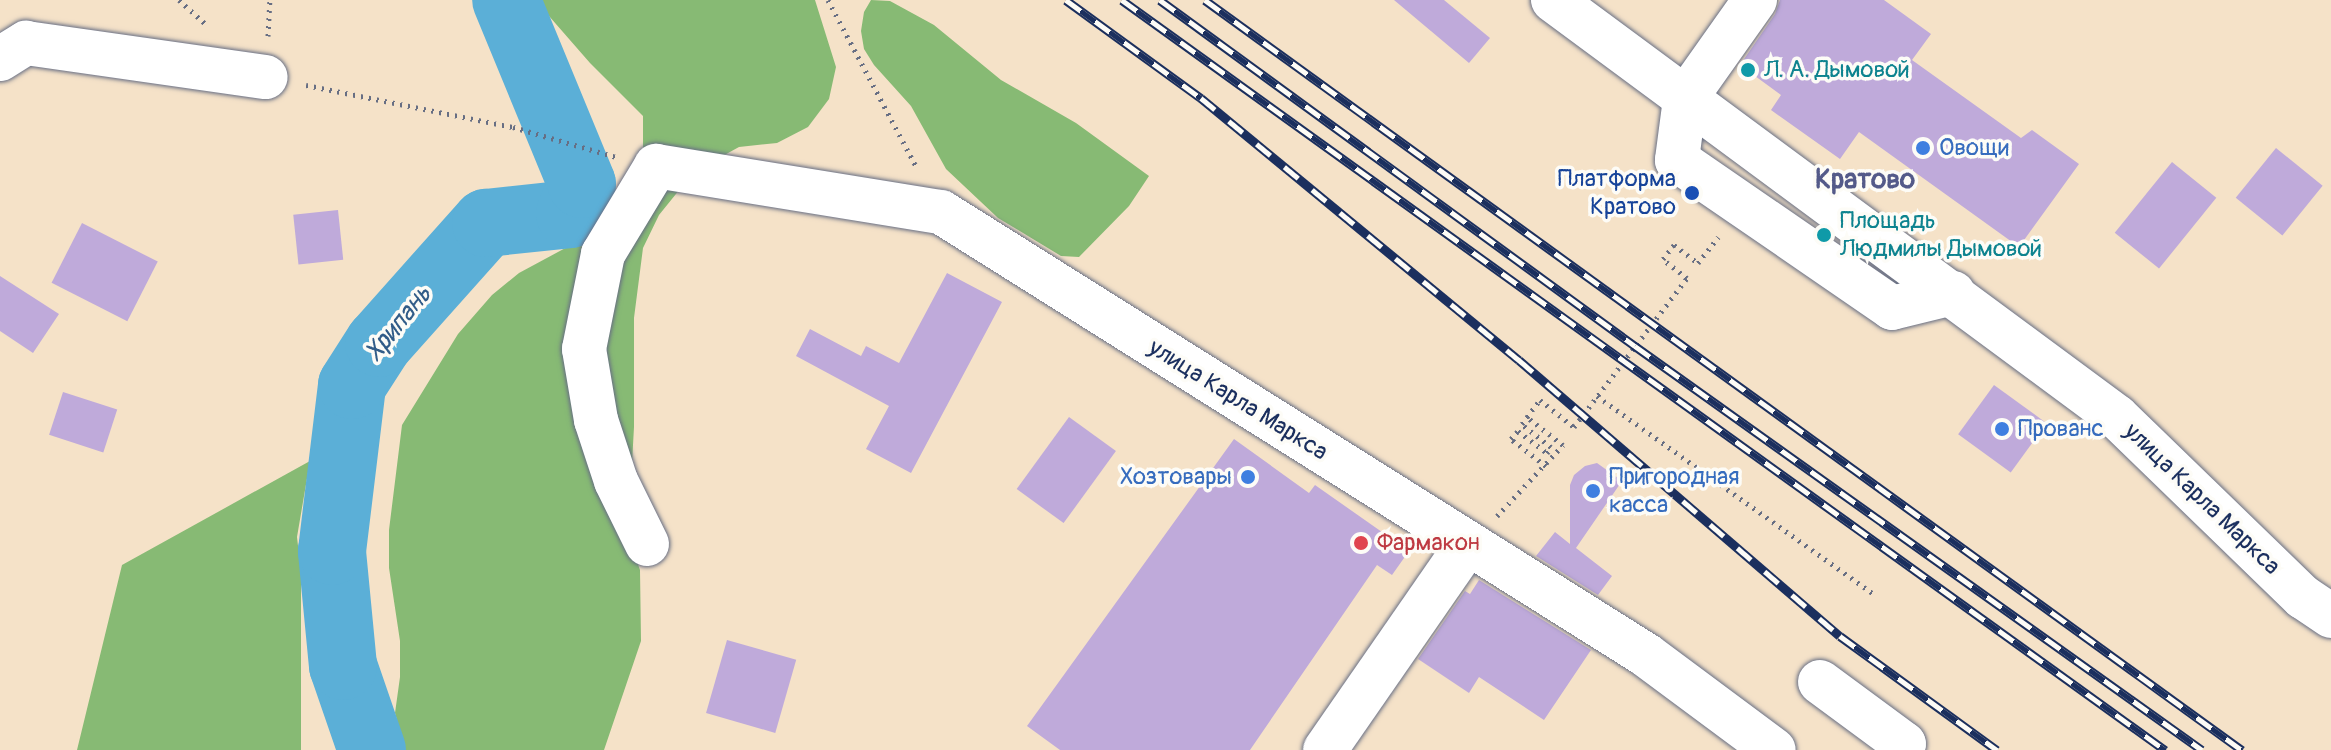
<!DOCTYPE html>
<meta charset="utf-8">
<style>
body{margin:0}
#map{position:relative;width:2331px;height:750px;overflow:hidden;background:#f5e2c8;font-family:Pangolin,sans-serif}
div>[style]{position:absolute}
.forest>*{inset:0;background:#87ba74}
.river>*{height:68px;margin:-34px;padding:0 34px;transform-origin:34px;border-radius:34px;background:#5bafd7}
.building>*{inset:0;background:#bfaada;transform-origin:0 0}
.path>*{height:5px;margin-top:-2.5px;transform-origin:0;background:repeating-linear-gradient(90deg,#676e83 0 2px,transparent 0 8px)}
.roads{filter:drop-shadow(0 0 2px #676e83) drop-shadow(0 0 2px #676e83)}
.minor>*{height:44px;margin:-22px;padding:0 22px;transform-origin:22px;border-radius:22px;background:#fff}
.rail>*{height:9px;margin-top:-4.5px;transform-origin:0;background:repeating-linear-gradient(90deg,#fdfcf7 0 18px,#1b2f5e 0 36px);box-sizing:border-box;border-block:2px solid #1b2f5e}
.dots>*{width:22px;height:22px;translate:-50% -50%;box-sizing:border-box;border:4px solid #fdfcf7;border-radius:50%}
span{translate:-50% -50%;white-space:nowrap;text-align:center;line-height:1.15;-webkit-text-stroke:7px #fdfcf7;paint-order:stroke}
.culture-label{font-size:24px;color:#0d838f}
.left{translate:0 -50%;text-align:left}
.shop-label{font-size:24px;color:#366cbe}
.right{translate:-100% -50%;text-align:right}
.transit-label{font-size:24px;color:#164399}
.street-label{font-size:24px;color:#1b2f5e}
.health-label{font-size:24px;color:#be3a42}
.water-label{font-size:26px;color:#315c88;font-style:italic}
.quarter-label{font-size:28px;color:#545a89;font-weight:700}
</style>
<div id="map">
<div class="forest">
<div style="clip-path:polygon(540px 0,815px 0,836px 67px,829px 99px,808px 127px,777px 143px,739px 147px,708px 164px,680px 189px,659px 215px,643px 248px,634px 318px,634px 427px,628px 536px,640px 570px,641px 641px,604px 750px,405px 750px,395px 713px,400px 677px,400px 641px,389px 568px,389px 530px,402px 425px,458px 334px,492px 295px,519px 273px,584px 238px,611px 215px,643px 154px,643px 116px,590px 63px,542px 8px)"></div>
<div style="clip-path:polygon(871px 0,890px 1px,934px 25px,1001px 80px,1076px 123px,1149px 176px,1129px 206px,1079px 257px,1061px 256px,998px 218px,946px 169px,911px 106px,874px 65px,864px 49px,861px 31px,864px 12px)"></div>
<div style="clip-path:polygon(310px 461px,297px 537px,301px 572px,301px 750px,77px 750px,122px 565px)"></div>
</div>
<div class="river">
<div style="left:372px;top:750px;width:89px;rotate:-109deg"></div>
<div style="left:343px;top:666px;width:116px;rotate:-95.5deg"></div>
<div style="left:332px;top:551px;width:167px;rotate:-83.1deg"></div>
<div style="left:352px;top:385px;width:50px;rotate:-57.3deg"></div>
<div style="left:379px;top:343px;width:161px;rotate:-48.3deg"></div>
<div style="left:486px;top:223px;width:84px;rotate:-6.1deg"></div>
<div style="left:570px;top:214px;width:32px;rotate:-68deg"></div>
<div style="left:582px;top:184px;width:199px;rotate:-112.4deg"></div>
</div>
<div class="building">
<div style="clip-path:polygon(1394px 0,1444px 0,1490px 38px,1469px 63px)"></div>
<div style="clip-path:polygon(1780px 0,1884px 0,1931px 34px,1912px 60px,2021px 138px,2032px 130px,2079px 164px,2019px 247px,1859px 132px,1840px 159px,1771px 110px,1781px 95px,1740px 65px,1775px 14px)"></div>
<div style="left:2276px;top:148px;width:60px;height:64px;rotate:39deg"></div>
<div style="left:2172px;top:162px;width:57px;height:91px;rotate:39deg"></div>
<div style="left:338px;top:210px;width:50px;height:45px;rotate:84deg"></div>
<div style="left:82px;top:223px;width:85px;height:67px;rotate:27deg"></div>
<div style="clip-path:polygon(947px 273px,1002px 302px,911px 473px,866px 449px,889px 406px,796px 356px,810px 329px,861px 356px,866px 346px,899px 363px)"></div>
<div style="clip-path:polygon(0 276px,59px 314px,33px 353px,0 331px)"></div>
<div style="left:1994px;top:385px;width:65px;height:61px;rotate:36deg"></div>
<div style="left:63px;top:392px;width:57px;height:45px;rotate:18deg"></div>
<div style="left:1069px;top:417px;width:58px;height:89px;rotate:36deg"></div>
<div style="clip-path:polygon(1234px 439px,1309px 493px,1315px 485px,1409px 551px,1392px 575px,1377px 565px,1250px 750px,1060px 750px,1027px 726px)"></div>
<div style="clip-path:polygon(1597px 463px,1622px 481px,1576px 548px,1612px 576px,1598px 595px,1536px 556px,1555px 532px,1570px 544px,1570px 485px,1574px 475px,1585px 466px)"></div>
<div style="clip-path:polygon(1479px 580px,1591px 650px,1544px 720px,1479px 677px,1469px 693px,1418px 659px,1465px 591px,1470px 594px)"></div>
<div style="left:727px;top:640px;width:72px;height:76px;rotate:16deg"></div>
</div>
<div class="path">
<div style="left:179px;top:0;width:39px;rotate:42deg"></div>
<div style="left:828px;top:0;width:188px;rotate:62.1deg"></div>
<div style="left:268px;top:36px;width:36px;rotate:-87deg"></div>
<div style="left:306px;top:85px;width:211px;rotate:11.5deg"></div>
<div style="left:513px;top:127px;width:107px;rotate:16.2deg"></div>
<div style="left:1597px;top:396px;width:342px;rotate:35.6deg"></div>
<div style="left:1546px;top:466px;width:44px;rotate:-142.4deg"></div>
<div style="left:1511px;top:439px;width:11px;rotate:-49deg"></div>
<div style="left:1518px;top:431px;width:36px;rotate:37deg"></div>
<div style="left:1547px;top:453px;width:7px;rotate:-56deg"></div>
<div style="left:1551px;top:447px;width:37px;rotate:-142deg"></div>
<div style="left:1522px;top:424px;width:9px;rotate:-54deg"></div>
<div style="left:1527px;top:417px;width:21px;rotate:-53deg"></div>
<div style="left:1540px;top:400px;width:43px;rotate:38.5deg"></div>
<div style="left:1574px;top:427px;width:187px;rotate:-52.8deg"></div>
<div style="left:1687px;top:278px;width:31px;rotate:-142deg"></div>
<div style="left:1663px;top:259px;width:18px;rotate:-52deg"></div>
<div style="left:1674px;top:245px;width:30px;rotate:37deg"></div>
<div style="left:1698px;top:263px;width:33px;rotate:-52deg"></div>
<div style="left:1497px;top:516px;width:97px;rotate:-47.1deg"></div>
<div style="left:1563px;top:445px;width:46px;rotate:-142.1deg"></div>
</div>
<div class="roads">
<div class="minor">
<div style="left:1553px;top:0;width:701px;rotate:36.48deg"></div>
<div style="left:2117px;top:417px;width:259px;rotate:44.1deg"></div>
<div style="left:2303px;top:597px;width:34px;rotate:34deg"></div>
<div style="left:1755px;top:0;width:121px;rotate:125.3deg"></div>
<div style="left:1685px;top:99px;width:62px;rotate:97.5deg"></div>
<div style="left:1677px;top:160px;width:261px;rotate:34.5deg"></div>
<div style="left:1892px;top:308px;width:63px;rotate:-13.8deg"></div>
<div style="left:0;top:59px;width:31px;rotate:-32deg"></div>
<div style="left:26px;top:43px;width:242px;rotate:8.1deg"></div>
<div style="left:647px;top:544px;width:70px;rotate:-116.2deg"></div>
<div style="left:616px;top:481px;width:64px;rotate:-108.2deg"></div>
<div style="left:596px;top:420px;width:72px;rotate:-99.6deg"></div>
<div style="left:584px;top:349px;width:97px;rotate:-78.7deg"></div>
<div style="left:603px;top:254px;width:103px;rotate:-58.9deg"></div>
<div style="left:656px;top:166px;width:289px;rotate:9.2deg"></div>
<div style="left:941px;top:212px;width:833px;rotate:32.14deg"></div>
<div style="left:1646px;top:655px;width:159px;rotate:36.6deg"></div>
<div style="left:1820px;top:682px;width:104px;rotate:36.4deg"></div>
<div style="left:1904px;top:744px;width:6px;rotate:108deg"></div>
<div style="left:1325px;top:750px;width:248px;rotate:-55.3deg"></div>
</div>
</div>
<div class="rail">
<div style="left:1066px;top:0;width:167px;rotate:36deg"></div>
<div style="left:1201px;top:98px;width:412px;rotate:39.5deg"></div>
<div style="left:1519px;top:360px;width:423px;rotate:40.7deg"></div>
<div style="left:1840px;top:636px;width:194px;rotate:36deg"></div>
<div style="left:1122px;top:0;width:1285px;rotate:35.72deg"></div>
<div style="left:1160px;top:0;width:588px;rotate:36.07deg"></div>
<div style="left:1635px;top:346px;width:696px;rotate:35.47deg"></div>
<div style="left:1205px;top:0;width:1280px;rotate:35.88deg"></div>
</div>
<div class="dots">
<div style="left:1748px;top:70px;background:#0f9aa8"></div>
<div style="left:1923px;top:148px;background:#3f7fe0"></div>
<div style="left:1692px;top:193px;background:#1a4fb4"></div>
<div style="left:1824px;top:235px;background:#0f9aa8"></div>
<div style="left:2002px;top:429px;background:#3f7fe0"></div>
<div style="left:1248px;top:477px;background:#3f7fe0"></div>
<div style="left:1593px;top:491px;background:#3f7fe0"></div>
<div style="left:1361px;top:543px;background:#e0444e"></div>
</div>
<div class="culture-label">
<span class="left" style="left:1764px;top:70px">Л. А. Дымовой</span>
<span class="left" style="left:1840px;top:235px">Площадь<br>Людмилы Дымовой</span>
</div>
<div class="shop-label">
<span class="left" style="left:1939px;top:148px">Овощи</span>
<span class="left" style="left:2018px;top:429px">Прованс</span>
<span class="right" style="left:1232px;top:477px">Хозтовары</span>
<span class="left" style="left:1609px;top:491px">Пригородная<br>касса</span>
</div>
<div class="transit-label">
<span class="right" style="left:1676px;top:193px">Платформа<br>Кратово</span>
</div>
<div class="street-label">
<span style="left:1238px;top:400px;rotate:32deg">улица Карла Маркса</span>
<span style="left:2202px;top:499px;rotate:44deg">улица Карла Маркса</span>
</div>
<div class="health-label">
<span class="left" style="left:1377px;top:543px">Фармакон</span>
</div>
<div class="water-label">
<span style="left:399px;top:324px;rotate:-51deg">Хрипань</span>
</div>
<div class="quarter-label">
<span style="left:1865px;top:180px">Кратово</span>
</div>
</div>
